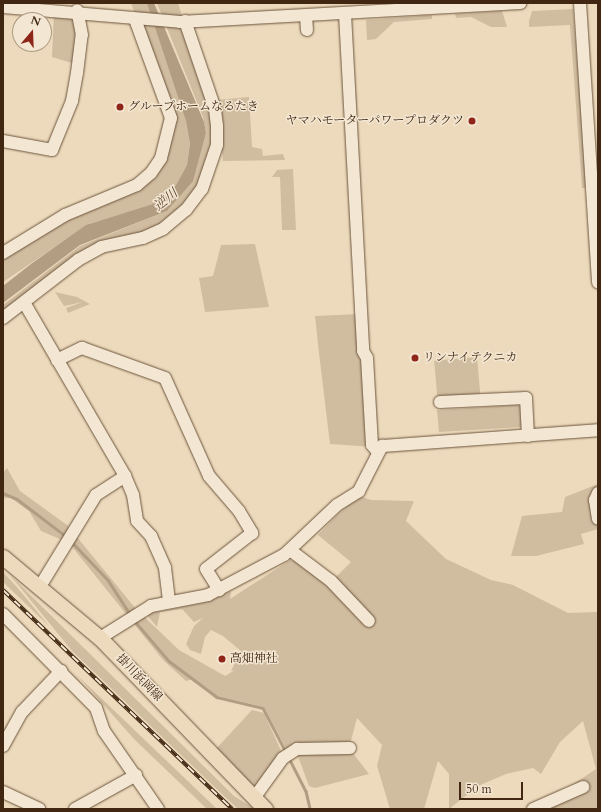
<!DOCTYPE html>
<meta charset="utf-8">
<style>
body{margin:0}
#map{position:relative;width:601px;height:812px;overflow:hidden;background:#eddabc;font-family:Cardo,"Noto Serif JP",serif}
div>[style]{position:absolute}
.green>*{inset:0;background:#d0bc9f;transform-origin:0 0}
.water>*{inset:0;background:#b39d82}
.stream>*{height:2.5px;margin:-1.25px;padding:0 1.25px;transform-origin:1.25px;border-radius:1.25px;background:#b39d82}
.roads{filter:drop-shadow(0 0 1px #6c543c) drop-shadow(0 0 1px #6c543c)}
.minor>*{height:12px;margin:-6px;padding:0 6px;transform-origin:6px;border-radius:6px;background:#f3e7d3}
.major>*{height:15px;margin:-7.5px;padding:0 7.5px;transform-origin:7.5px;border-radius:7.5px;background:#eddabc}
.rail>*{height:4px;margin-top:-2px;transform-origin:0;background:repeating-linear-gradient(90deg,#f3e7d3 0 8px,#412711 0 16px);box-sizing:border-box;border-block:1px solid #412711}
.dots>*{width:11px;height:11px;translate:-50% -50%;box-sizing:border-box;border:2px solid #f3e7d3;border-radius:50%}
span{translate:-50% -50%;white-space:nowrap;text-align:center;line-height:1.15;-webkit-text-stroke:3px #f3e7d3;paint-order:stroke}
.poi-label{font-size:12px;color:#412711}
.left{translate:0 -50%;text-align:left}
.right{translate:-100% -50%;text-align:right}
.street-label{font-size:12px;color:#412711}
.water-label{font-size:13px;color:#634a33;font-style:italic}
.frame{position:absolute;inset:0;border:4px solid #412711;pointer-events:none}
.north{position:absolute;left:12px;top:12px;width:40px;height:40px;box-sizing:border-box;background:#f3e7d3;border:1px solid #ac9a85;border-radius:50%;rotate:19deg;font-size:11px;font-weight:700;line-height:16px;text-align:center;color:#412711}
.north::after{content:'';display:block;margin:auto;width:14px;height:18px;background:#8f2418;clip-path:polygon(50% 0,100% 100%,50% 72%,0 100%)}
.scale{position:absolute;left:459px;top:782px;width:64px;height:18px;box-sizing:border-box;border:2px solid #412711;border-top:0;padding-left:5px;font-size:12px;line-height:14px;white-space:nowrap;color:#412711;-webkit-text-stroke:3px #f3e7d3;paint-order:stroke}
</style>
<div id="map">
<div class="green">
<div style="clip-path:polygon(131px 3px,153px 3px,186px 121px,190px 144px,187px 165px,176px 185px,159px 202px,89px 224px,3px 282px,3px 260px,53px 226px,150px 180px,173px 118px)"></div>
<div style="clip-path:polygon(157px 3px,178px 3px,216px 127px,201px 188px,159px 229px,101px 245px,3px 315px,3px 305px,80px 246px,167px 211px,192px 181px,206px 133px,203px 117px)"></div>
<div style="clip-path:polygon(573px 9px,588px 188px,582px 188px,570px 25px,529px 27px,529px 21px,532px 11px)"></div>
<div style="clip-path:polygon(502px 11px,507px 27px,491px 27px,471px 17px,456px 18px,455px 14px)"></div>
<div style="clip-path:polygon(54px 13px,74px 14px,78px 37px,75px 64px,52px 57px)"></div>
<div style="clip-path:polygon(432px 15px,432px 19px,394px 22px,376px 39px,367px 40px,366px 20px)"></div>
<div style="clip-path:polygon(249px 97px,252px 147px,262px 149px,263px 156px,283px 154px,285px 160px,223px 161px,216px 100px)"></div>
<div style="clip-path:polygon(293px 169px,296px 230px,282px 230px,280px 177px,272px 177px,277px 170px)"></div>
<div style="clip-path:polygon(255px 244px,269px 307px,205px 312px,199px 278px,213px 276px,221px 245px)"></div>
<div style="clip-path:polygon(55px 292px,77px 297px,90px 304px,68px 313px,66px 308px,83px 302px,64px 306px)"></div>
<div style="clip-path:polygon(360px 314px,374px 447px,330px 444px,319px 353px,315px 316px)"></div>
<div style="left:477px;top:357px;width:37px;height:43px;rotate:85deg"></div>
<div style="clip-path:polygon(517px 405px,521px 407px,522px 427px,439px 432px,437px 410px)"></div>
<div style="clip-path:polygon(7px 468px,20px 491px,67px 525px,136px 609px,179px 650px,225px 676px,235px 670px,231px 671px,241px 651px,223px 636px,211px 630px,205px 637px,201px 654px,190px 650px,186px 644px,194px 626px,203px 618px,194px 622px,182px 609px,160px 612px,157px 627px,146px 614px,202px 603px,231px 591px,230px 599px,290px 560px,320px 568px,334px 579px,351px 562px,318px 535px,338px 514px,359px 496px,371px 500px,414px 501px,406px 521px,446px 559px,491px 580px,513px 585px,568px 613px,598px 612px,598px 809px,537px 809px,596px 769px,583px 721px,560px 742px,541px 774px,533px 768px,506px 774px,478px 786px,449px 809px,449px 774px,438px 761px,424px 809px,390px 809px,377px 766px,382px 745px,357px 718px,349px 748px,369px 774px,315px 788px,309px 786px,292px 740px,293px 749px,288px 752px,264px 707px,218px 696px,216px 699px,193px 679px,186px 681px,163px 660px,69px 543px,41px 531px,29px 511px,11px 498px,3px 498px,3px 473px)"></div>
<div style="clip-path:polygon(598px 484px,593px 514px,598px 529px,581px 534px,584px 544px,536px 556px,511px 556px,522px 516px,562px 512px,565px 497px)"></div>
<div style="clip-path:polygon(3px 572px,16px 586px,49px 626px,3px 582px)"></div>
<div style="clip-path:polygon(10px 575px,234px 796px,255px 809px,238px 809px,224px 796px,73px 652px)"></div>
<div style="clip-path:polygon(77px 675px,217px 809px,207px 809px,135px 740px)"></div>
<div style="clip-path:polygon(252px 710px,264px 713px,282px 753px,254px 792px,215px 750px)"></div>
</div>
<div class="water">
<div style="clip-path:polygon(147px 3px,154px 3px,204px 122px,206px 133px,193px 181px,167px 211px,80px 245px,3px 303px,3px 286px,31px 264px,86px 225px,159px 202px,176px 185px,187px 165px,190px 144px,186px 121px)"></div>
</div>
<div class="stream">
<div style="left:3px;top:493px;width:15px;rotate:23deg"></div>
<div style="left:17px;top:499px;width:63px;rotate:37.2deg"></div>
<div style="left:72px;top:542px;width:52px;rotate:46.5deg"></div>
<div style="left:108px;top:580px;width:40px;rotate:57.1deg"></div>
<div style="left:134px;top:620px;width:54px;rotate:49.5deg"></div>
<div style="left:169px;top:661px;width:60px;rotate:36.9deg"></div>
<div style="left:217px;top:697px;width:47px;rotate:13.4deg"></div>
<div style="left:263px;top:708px;width:50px;rotate:62.4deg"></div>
<div style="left:289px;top:758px;width:37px;rotate:63deg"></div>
<div style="left:306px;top:791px;width:18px;rotate:77deg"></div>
</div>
<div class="roads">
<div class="minor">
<div style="left:580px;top:3px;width:280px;rotate:86.3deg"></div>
<div style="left:3px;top:7px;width:178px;rotate:4.8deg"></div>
<div style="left:180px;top:22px;width:341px;rotate:-3.2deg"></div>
<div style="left:345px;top:14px;width:337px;rotate:86.9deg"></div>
<div style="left:363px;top:351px;width:8px;rotate:60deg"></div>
<div style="left:367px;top:358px;width:87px;rotate:86.7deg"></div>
<div style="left:372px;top:445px;width:8px;rotate:50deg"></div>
<div style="left:306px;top:16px;width:14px;rotate:86deg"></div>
<div style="left:3px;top:141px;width:50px;rotate:10.4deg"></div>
<div style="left:52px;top:150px;width:53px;rotate:-67.8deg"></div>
<div style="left:72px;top:101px;width:28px;rotate:-80deg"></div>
<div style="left:77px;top:73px;width:38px;rotate:-83deg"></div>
<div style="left:82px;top:35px;width:25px;rotate:-101deg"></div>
<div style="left:3px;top:253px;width:73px;rotate:-31.5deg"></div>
<div style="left:65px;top:215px;width:78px;rotate:-22.6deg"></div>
<div style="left:137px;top:185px;width:18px;rotate:-41deg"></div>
<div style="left:151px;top:173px;width:18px;rotate:-56deg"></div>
<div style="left:161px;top:158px;width:41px;rotate:-76deg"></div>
<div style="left:171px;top:118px;width:105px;rotate:-110deg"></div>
<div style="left:25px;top:304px;width:199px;rotate:59.8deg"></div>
<div style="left:125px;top:476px;width:21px;rotate:67deg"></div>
<div style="left:133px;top:495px;width:26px;rotate:81deg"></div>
<div style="left:137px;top:521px;width:21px;rotate:47deg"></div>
<div style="left:151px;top:536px;width:35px;rotate:66deg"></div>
<div style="left:165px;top:568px;width:34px;rotate:83deg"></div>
<div style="left:3px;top:318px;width:95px;rotate:-37.7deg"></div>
<div style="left:78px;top:260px;width:26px;rotate:-29deg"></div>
<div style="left:101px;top:247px;width:43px;rotate:-12.1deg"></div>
<div style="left:143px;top:238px;width:22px;rotate:-24deg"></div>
<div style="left:163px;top:229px;width:30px;rotate:-40deg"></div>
<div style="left:186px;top:210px;width:26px;rotate:-53deg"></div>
<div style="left:202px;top:189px;width:46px;rotate:-71.2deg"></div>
<div style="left:217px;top:145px;width:19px;rotate:-90deg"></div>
<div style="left:217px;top:126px;width:17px;rotate:-97deg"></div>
<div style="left:215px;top:109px;width:93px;rotate:-108.8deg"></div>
<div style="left:57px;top:360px;width:28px;rotate:-26deg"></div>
<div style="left:82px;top:348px;width:88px;rotate:19.9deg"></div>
<div style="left:165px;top:378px;width:107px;rotate:65.8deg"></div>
<div style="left:209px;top:476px;width:46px;rotate:49.4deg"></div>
<div style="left:239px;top:511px;width:26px;rotate:59deg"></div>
<div style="left:252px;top:533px;width:58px;rotate:142deg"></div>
<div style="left:206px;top:569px;width:25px;rotate:58deg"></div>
<div style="left:440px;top:402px;width:86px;rotate:-2.7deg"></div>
<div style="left:526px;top:398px;width:38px;rotate:87deg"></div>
<div style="left:598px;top:493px;width:8px;rotate:113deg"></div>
<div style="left:595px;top:500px;width:19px;rotate:81deg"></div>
<div style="left:290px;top:550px;width:51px;rotate:37.1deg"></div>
<div style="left:331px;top:581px;width:55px;rotate:46.5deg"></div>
<div style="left:39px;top:588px;width:109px;rotate:-58.5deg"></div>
<div style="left:96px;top:495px;width:35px;rotate:-33deg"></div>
<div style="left:3px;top:614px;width:132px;rotate:45.3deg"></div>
<div style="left:96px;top:708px;width:24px;rotate:71deg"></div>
<div style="left:104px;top:731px;width:95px;rotate:55.3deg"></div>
<div style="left:100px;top:638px;width:60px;rotate:-32.1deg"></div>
<div style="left:151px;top:606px;width:58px;rotate:-10.9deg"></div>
<div style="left:208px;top:595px;width:86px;rotate:-27.8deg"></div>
<div style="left:284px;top:555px;width:73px;rotate:-43.3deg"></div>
<div style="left:337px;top:505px;width:26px;rotate:-32deg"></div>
<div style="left:359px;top:491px;width:51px;rotate:-62.9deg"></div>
<div style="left:382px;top:446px;width:217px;rotate:-4.2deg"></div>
<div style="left:3px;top:746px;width:39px;rotate:-61deg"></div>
<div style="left:22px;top:712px;width:57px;rotate:-46.4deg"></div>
<div style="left:3px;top:792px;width:40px;rotate:25deg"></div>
<div style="left:254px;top:798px;width:49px;rotate:-54.1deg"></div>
<div style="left:283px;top:758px;width:17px;rotate:-33deg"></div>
<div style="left:297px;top:749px;width:53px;rotate:-1.1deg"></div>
<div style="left:75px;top:809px;width:70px;rotate:-29.1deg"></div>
<div style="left:533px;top:809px;width:55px;rotate:-23.7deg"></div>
</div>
<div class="major">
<div style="left:3px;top:557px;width:126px;rotate:39.9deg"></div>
<div style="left:100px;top:638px;width:238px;rotate:46deg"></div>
</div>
</div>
<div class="rail">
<div style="left:3px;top:590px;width:317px;rotate:43.7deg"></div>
</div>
<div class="dots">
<div style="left:120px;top:107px;background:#8f2418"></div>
<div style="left:472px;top:121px;background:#8f2418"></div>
<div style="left:415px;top:358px;background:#8f2418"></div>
<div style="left:222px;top:659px;background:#8f2418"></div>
</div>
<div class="poi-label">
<span class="left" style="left:128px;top:107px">グループホームなるたき</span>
<span class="right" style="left:464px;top:121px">ヤマハモーターパワープロダクツ</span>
<span class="left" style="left:423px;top:358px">リンナイテクニカ</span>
<span class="left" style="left:230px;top:659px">高畑神社</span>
</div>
<div class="street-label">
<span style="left:139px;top:678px;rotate:46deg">掛川浜岡線</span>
</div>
<div class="water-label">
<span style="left:166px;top:200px;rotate:-39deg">逆川</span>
</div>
<div class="frame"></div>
<div class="north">N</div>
<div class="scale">50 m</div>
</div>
